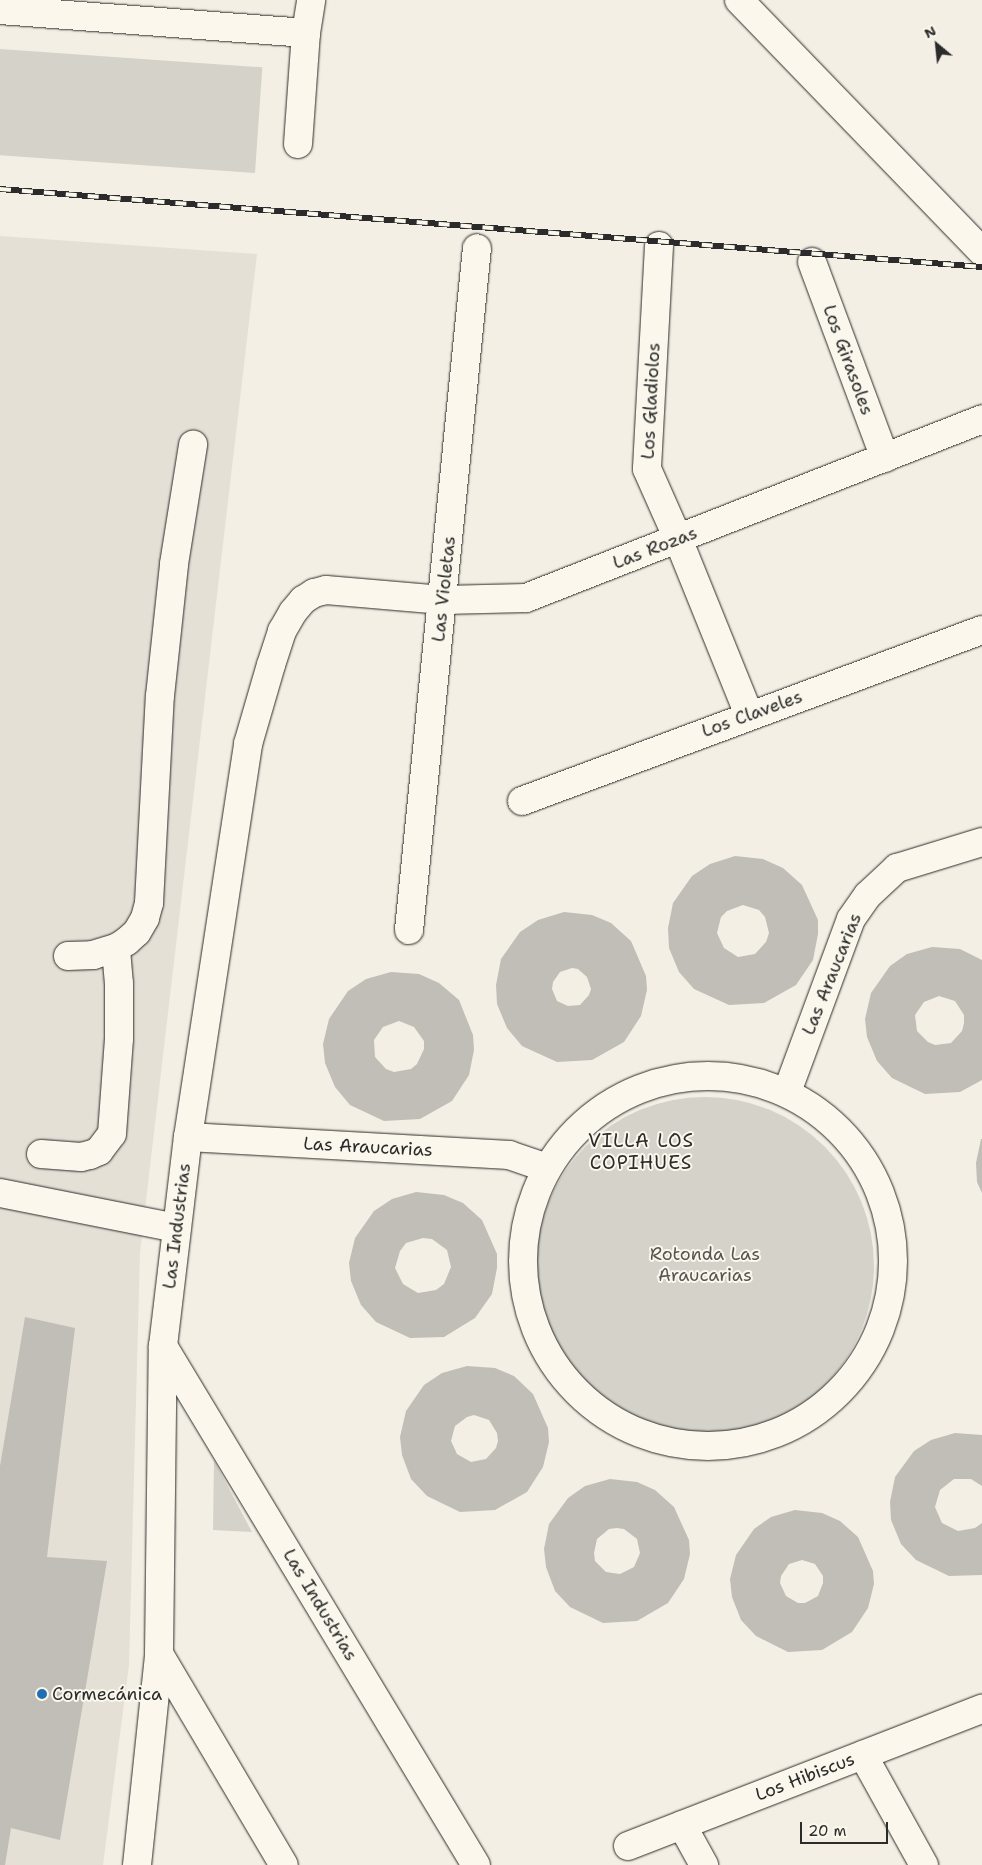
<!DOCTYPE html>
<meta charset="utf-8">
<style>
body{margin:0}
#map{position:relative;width:982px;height:1865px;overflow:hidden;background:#f3efe4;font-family:"Shantell Sans",sans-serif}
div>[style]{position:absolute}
.built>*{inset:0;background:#e4e0d6}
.green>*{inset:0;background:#d5d2c9;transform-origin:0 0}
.round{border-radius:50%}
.building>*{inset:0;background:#c0beb6}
.roads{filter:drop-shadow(0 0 1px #2b2b2b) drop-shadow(0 0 1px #2b2b2b)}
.minor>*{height:28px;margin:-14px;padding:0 14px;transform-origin:14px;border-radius:14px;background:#fbf7ec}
.minor>.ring{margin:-14px;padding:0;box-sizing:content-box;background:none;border:28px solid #fbf7ec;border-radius:50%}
.rail>*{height:5.5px;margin-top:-2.75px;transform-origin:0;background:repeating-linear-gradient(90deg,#fbf7ec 0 11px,#2b2b2b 0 22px);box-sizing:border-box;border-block:1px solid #2b2b2b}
.dots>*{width:14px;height:14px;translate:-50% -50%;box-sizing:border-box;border:2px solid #fbf7ec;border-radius:50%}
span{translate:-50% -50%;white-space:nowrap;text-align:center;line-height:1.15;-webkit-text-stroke:4px #fbf7ec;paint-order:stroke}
.street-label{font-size:18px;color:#2b2b2b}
.park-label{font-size:18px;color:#565552}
.poi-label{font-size:18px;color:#2b2b2b}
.left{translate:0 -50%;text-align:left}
.neighbourhood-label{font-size:19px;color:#2b2b2b;letter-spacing:1px}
.north{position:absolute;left:912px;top:20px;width:50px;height:50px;-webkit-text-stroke:4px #fbf7ec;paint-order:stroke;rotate:332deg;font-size:14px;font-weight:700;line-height:20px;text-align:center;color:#2b2b2b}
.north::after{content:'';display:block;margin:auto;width:18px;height:22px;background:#2b2b2b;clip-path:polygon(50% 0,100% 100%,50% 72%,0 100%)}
.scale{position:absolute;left:800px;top:1822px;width:88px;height:22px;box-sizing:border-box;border:2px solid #2b2b2b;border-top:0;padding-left:6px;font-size:15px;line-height:18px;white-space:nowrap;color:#2b2b2b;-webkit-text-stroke:4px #fbf7ec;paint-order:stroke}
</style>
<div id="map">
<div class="built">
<div style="clip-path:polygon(0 236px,257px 254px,140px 1252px,129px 1665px,103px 1865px,0 1865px)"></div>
</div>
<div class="green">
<div style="left:0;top:49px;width:263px;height:106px;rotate:4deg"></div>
<div class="round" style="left:536px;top:1097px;width:338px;height:338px"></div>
<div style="clip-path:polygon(214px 1460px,252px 1532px,213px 1530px)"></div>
</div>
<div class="building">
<div style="clip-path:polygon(evenodd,735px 856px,763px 859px,783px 868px,802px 885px,818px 920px,818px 934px,813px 960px,796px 985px,764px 1003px,729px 1005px,694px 989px,679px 972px,669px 948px,668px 928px,673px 903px,692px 876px,710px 864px,735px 856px,743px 905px,759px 910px,765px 917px,769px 933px,766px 942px,755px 954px,738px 957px,724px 948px,717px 933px,721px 917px,727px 911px,743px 905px)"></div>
<div style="clip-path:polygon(evenodd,564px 912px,592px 915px,611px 923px,631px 941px,646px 976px,647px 990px,641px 1016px,624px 1042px,592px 1060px,557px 1062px,522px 1046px,507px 1028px,497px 1004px,496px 985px,501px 959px,520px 932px,538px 920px,564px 912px,572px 968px,578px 969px,587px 977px,591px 989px,589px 995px,580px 1005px,568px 1006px,557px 1001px,552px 989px,553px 982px,560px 972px,572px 968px)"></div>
<div style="clip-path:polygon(evenodd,932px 947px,960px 949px,982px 960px,982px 1080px,960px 1092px,925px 1094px,892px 1078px,877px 1061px,867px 1037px,865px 1019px,871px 993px,890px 966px,907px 954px,932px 947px,939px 996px,955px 1001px,964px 1015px,964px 1023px,962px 1031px,951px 1043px,935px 1045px,928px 1042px,917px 1031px,915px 1015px,924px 1002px,939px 996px)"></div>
<div style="clip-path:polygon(evenodd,391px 972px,419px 974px,439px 983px,459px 1000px,473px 1035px,474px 1050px,469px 1075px,452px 1101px,420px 1119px,384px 1121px,350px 1105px,335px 1087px,325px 1063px,323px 1044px,329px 1019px,348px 991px,366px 979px,391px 972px,399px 1021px,414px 1027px,424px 1041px,424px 1049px,417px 1064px,411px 1069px,394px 1072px,386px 1069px,375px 1057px,374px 1040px,383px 1027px,399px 1021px)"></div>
<div style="clip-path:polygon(981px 1139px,982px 1139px,982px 1193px,977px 1182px,976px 1163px)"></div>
<div style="clip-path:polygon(evenodd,416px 1192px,444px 1195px,463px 1203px,482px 1220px,497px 1254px,497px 1268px,492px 1294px,475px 1318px,444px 1337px,410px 1338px,376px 1322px,361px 1305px,351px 1281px,349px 1263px,355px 1238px,374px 1211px,392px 1199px,416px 1192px,423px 1238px,432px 1239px,447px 1250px,451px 1267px,444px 1284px,436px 1290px,418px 1293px,403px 1284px,395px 1268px,400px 1251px,406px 1243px,423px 1238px)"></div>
<div style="clip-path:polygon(25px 1317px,75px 1328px,47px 1557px,107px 1561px,60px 1840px,11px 1828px,5px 1865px,0 1865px,0 1466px)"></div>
<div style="clip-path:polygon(evenodd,467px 1366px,495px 1368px,514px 1376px,533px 1394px,548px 1428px,549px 1442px,543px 1467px,527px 1492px,495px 1510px,460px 1512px,427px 1496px,411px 1479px,402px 1455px,400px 1437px,406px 1411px,424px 1385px,442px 1373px,467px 1366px,474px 1415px,489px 1420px,497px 1433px,498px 1441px,496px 1448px,486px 1459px,471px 1462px,457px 1454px,451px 1441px,455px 1426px,467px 1417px,474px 1415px)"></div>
<div style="clip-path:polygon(955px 1433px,982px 1435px,982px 1486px,971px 1479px,954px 1479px,940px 1490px,935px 1507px,942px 1523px,958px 1531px,975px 1528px,982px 1523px,982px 1575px,949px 1576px,916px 1560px,901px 1544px,891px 1520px,890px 1502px,895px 1477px,914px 1451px,931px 1440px)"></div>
<div style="clip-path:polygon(evenodd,610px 1479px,637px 1482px,655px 1490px,674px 1507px,689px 1540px,690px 1554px,684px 1579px,668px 1603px,637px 1621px,603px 1623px,570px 1607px,555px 1591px,546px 1567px,544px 1549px,549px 1524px,568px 1498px,585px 1486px,610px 1479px,617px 1528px,624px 1529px,637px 1539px,640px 1553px,634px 1567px,620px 1574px,606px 1572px,595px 1561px,594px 1553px,597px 1539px,609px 1529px,617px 1528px)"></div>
<div style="clip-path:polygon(evenodd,795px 1510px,822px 1513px,840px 1521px,858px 1537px,873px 1571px,874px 1584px,868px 1608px,852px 1632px,822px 1650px,788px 1652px,756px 1636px,741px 1620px,732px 1597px,730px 1579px,736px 1555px,754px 1529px,771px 1517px,795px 1510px,802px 1560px,815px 1564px,823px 1576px,823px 1583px,818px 1596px,805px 1603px,798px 1603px,786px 1596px,780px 1583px,781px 1576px,789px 1564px,802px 1560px)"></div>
</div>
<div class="roads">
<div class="minor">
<div style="left:739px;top:0;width:350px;rotate:46deg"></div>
<div style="left:0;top:10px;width:307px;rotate:4.3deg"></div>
<div style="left:298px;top:144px;width:111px;rotate:-85.9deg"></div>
<div style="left:306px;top:33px;width:33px;rotate:-81deg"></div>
<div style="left:659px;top:246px;width:223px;rotate:93.1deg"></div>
<div style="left:647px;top:469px;width:77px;rotate:66.1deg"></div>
<div style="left:678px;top:539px;width:190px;rotate:68deg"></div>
<div style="left:812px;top:262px;width:209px;rotate:69.6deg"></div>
<div style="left:522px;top:801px;width:491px;rotate:-20.4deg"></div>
<div style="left:409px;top:930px;width:685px;rotate:-84.31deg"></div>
<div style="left:68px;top:956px;width:25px;rotate:-2deg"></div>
<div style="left:93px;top:955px;width:24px;rotate:-17deg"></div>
<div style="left:116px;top:948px;width:13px;rotate:-32deg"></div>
<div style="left:127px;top:941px;width:13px;rotate:-42deg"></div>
<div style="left:137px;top:932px;width:16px;rotate:-60deg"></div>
<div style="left:145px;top:918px;width:16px;rotate:-75deg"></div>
<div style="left:149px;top:903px;width:207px;rotate:-87deg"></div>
<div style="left:160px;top:696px;width:133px;rotate:-83.9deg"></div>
<div style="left:174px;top:564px;width:121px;rotate:-80.9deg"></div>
<div class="ring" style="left:523px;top:1076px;width:342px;height:342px"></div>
<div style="left:787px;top:1092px;width:184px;rotate:-69.7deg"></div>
<div style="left:851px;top:919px;width:29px;rotate:-55deg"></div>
<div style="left:868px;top:895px;width:40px;rotate:-43deg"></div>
<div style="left:897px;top:868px;width:89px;rotate:-17deg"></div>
<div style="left:188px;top:1137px;width:322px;rotate:3.2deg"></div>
<div style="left:509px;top:1155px;width:40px;rotate:18.9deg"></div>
<div style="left:41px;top:1154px;width:40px;rotate:4.3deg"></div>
<div style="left:81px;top:1157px;width:9px;rotate:-13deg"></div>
<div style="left:90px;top:1155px;width:10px;rotate:-24deg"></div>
<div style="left:99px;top:1151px;width:21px;rotate:-53deg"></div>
<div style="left:112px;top:1134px;width:95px;rotate:-85.8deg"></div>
<div style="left:119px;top:1039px;width:55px;rotate:-90deg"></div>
<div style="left:119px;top:984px;width:36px;rotate:-95deg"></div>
<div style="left:0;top:1193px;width:180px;rotate:11.2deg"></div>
<div style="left:163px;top:1346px;width:606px;rotate:58.91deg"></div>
<div style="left:159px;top:1654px;width:245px;rotate:59.4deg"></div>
<div style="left:863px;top:1755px;width:126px;rotate:61deg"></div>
<div style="left:682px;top:1825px;width:46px;rotate:61.2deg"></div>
<div style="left:628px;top:1846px;width:380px;rotate:-21.2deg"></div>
<div style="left:137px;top:1865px;width:212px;rotate:-84deg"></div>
<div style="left:159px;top:1654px;width:308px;rotate:-89.3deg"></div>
<div style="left:163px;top:1346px;width:210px;rotate:-83.2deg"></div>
<div style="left:188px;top:1137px;width:398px;rotate:-81.3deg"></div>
<div style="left:248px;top:744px;width:82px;rotate:-73.8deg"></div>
<div style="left:271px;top:665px;width:36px;rotate:-72deg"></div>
<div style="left:282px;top:631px;width:22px;rotate:-60deg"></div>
<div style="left:293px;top:612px;width:16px;rotate:-50deg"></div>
<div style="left:303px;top:600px;width:13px;rotate:-32deg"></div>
<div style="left:314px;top:593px;width:12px;rotate:-14deg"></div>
<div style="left:326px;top:590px;width:117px;rotate:4.9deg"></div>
<div style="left:443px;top:600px;width:83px;rotate:-1.4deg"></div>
<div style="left:526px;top:598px;width:490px;rotate:-21.4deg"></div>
</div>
</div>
<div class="rail">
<div style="left:0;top:189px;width:985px;rotate:4.54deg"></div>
</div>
<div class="dots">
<div style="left:42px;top:1694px;background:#1f6fb2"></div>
</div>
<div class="street-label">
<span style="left:848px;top:360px;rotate:70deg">Los Girasoles</span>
<span style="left:651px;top:401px;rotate:-87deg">Los Gladiolos</span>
<span style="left:655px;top:548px;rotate:-21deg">Las Rozas</span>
<span style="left:444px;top:589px;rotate:-84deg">Las Violetas</span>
<span style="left:752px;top:714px;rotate:-20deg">Los Claveles</span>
<span style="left:832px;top:974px;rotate:-68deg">Las Araucarias</span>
<span style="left:368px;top:1147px;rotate:3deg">Las Araucarias</span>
<span style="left:177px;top:1226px;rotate:-83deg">Las Industrias</span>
<span style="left:320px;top:1605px;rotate:59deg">Las Industrias</span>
<span style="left:805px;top:1777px;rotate:-21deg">Los Hibiscus</span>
</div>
<div class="park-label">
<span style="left:705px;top:1265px">Rotonda Las<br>Araucarias</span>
</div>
<div class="poi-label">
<span class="left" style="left:52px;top:1694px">Cormecánica</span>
</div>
<div class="neighbourhood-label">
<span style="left:641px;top:1152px">VILLA LOS<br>COPIHUES</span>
</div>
<div class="north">N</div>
<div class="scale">20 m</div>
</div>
